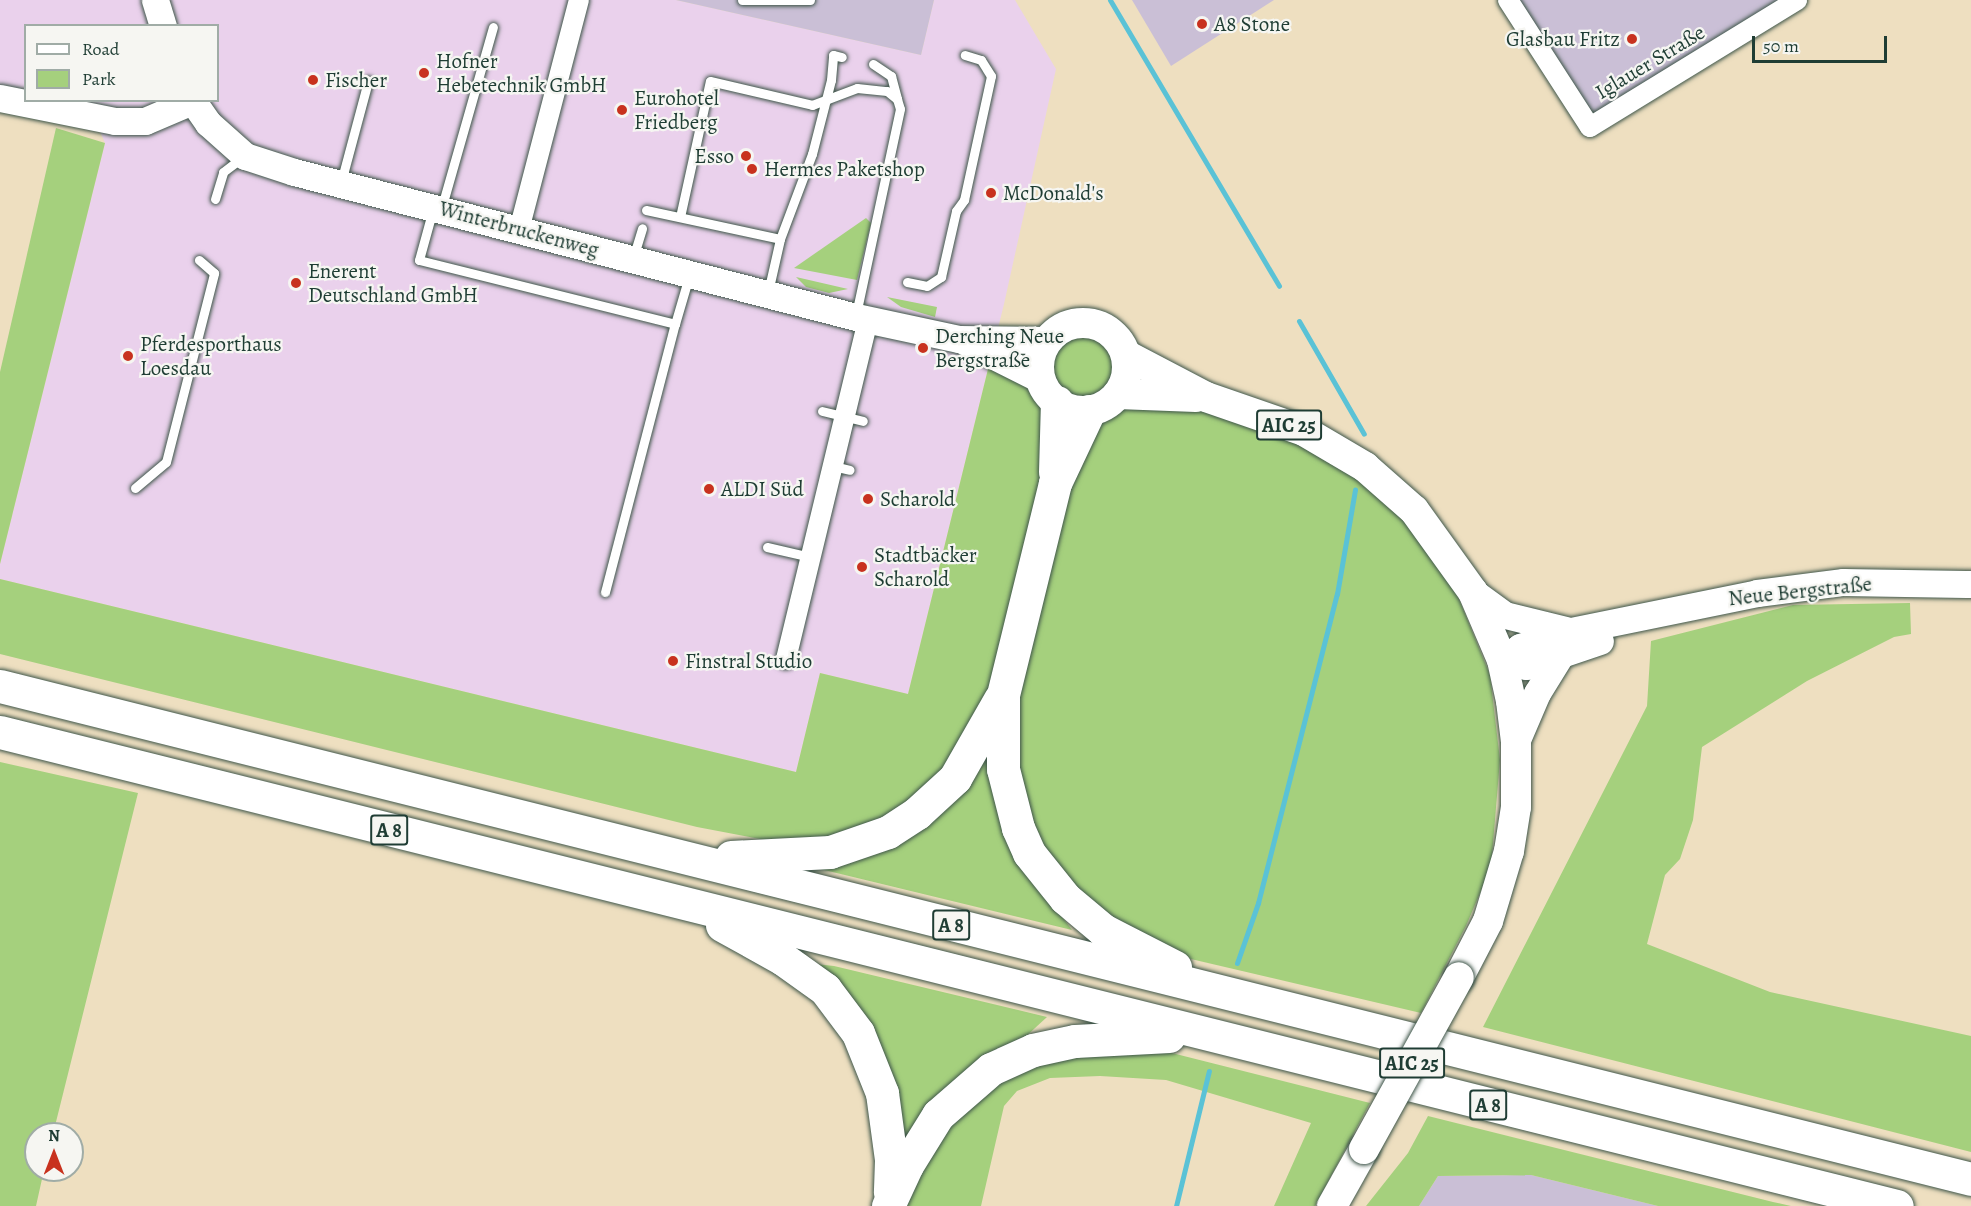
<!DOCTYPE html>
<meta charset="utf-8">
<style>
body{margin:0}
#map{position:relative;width:1971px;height:1206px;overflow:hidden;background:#eedfc0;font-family:Alegreya,serif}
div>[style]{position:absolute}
.built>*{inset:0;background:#ead1ec}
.industrial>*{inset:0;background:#cabfd6}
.green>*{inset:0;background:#a5d07d}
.round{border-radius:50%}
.stream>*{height:5px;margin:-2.5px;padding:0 2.5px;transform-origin:2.5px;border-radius:2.5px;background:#5ac2d6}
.roads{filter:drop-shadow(0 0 2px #3e5549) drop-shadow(0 0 2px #3e5549)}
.lane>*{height:9px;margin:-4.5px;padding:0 4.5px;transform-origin:4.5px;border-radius:4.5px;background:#fff}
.street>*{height:20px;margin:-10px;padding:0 10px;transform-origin:10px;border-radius:10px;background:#fff}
.secondary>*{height:27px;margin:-13.5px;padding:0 13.5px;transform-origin:13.5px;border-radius:13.5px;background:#fff}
.primary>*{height:30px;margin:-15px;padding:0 15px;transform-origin:15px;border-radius:15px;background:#fff}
.primary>.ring{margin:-15px;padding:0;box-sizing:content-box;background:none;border:30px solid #fff;border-radius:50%}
.highway>*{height:33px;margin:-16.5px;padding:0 16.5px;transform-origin:16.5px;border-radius:16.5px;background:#fff}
.bridges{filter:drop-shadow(0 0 2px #3e5549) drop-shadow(0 0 2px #3e5549)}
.primary-bridge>*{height:30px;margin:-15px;padding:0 15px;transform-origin:15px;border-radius:15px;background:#fff}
.dots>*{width:16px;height:16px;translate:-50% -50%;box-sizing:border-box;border:3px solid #f6f6f2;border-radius:50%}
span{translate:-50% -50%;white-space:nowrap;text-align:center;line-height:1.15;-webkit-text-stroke:4.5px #f6f6f2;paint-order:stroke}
.shield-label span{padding:2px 4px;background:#f6f6f2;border:2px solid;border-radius:4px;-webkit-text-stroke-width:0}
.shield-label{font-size:20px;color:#1f3d34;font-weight:700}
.poi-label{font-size:21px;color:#1f3d34}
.left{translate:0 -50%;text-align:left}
.right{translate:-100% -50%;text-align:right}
.street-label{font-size:21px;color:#1f3d34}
.legend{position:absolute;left:24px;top:24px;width:195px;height:78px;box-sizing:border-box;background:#f6f6f2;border:2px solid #a0aca6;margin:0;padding:8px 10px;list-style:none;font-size:18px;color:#1f3d34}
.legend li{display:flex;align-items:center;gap:12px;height:30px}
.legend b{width:30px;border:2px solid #a0aca6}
.north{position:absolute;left:24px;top:1122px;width:60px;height:60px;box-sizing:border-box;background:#f6f6f2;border:2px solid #a0aca6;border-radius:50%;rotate:0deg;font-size:16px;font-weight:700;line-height:24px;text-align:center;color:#1f3d34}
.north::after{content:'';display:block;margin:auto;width:21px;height:27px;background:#c8321e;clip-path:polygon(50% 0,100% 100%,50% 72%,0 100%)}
.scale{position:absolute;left:1752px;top:36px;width:135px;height:27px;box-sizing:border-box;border:3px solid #1f3d34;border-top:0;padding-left:8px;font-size:18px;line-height:21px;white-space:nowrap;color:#1f3d34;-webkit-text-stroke:4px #f6f6f2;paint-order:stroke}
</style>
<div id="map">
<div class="built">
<div style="clip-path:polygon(0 0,676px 0,921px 55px,934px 0,1015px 0,1056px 69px,1004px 304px,908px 694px,820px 673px,796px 772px,0 579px,0 564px,105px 143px,89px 106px,62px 101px,218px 100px,218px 26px,26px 26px,25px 93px,0 87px)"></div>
</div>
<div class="industrial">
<div style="clip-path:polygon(676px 0,934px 0,921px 55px)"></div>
<div style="clip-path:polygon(1132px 0,1274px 0,1171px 66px)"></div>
<div style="clip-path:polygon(1518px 0,1783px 0,1593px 117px)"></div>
<div style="clip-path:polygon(1531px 1175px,1658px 1206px,1419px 1206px,1438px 1176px)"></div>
</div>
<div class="green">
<div style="clip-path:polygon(56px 128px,105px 143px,0 564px,0 372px)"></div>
<div style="clip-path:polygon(866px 218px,871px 223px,857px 280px,794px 268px)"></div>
<div style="clip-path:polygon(796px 277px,848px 289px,829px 293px,806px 287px)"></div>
<div style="clip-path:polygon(887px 297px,937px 307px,935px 317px,901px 307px)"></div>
<div class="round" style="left:1053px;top:332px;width:66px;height:66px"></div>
<div style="clip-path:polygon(990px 361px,1029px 381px,1043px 400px,1044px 477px,990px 698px,959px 758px,910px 808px,828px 843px,770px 841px,697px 827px,0 654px,0 579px,796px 772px,820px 673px,908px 694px)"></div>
<div style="clip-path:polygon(1179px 402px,1317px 451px,1390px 502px,1452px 582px,1490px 675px,1500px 760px,1491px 867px,1466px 926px,1421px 1013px,1178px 956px,1103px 921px,1049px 868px,1009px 764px,1015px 704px,1070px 483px,1093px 430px,1123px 406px)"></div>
<div style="clip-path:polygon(1910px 603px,1911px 634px,1894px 637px,1807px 681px,1702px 747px,1693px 820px,1680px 859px,1665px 875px,1647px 944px,1770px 992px,1971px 1036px,1971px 1152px,1483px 1027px,1647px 706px,1651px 641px,1793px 605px)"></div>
<div style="clip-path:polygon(990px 748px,1030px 874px,1072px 930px,816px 868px)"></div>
<div style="clip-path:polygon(0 762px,138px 793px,53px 1134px,36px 1134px,36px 1170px,44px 1170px,36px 1206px,0 1206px)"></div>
<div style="clip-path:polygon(806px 963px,834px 966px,1047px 1017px,903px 1149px)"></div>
<div style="clip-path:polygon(1156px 1049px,1370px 1103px,1315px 1206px,1274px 1206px,1311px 1123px,1166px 1080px,1100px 1076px,1050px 1078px,1017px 1091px,1004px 1106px,981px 1206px,901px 1206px,909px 1173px,984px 1084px,1036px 1058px)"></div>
<div style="clip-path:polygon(1428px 1116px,1773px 1202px,1791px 1206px,1658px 1206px,1531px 1175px,1438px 1176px,1419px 1206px,1366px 1206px,1408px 1153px)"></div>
</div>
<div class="stream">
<div style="left:1110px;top:0;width:332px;rotate:59.4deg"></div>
<div style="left:1299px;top:321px;width:130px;rotate:60.1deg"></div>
<div style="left:1237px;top:963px;width:64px;rotate:-70.7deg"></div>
<div style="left:1258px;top:903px;width:319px;rotate:-75.7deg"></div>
<div style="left:1337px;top:594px;width:106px;rotate:-80.2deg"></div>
<div style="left:1176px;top:1206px;width:139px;rotate:-76.3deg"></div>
</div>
<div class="roads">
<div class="lane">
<div style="left:742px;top:0;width:68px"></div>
<div style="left:873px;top:64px;width:22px;rotate:34deg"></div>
<div style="left:891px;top:76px;width:24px;rotate:75deg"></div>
<div style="left:341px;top:182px;width:105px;rotate:-75deg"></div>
<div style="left:215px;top:199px;width:28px;rotate:-73deg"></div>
<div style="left:223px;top:172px;width:25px;rotate:-37deg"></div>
<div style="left:442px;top:206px;width:186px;rotate:-74.1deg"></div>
<div style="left:433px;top:209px;width:53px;rotate:105.4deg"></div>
<div style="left:419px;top:260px;width:264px;rotate:14deg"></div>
<div style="left:675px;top:324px;width:50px;rotate:-73.7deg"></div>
<div style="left:646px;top:210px;width:137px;rotate:12.2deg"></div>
<div style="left:680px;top:217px;width:139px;rotate:-77.6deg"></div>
<div style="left:710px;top:81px;width:105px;rotate:13.2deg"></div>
<div style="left:812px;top:105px;width:48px;rotate:-20.7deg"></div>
<div style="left:857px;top:88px;width:30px;rotate:6deg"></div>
<div style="left:887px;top:91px;width:13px;rotate:39deg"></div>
<div style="left:897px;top:99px;width:10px;rotate:73deg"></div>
<div style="left:900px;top:109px;width:211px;rotate:102.1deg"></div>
<div style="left:633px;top:258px;width:31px;rotate:-73deg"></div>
<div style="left:907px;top:282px;width:20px;rotate:11deg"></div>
<div style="left:927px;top:286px;width:17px;rotate:-33deg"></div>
<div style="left:941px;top:277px;width:68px;rotate:-77.2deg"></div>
<div style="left:956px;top:211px;width:14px;rotate:-54deg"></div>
<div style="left:964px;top:200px;width:127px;rotate:-77.7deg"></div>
<div style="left:991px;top:76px;width:19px;rotate:-122deg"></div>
<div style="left:981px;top:60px;width:17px;rotate:-163deg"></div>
<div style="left:768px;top:292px;width:54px;rotate:-77.2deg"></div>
<div style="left:780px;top:239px;width:91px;rotate:-69.4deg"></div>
<div style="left:812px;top:154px;width:76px;rotate:-75.6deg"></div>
<div style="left:831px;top:80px;width:25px;rotate:-85deg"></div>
<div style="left:833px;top:55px;width:9px;rotate:13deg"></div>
<div style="left:822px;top:411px;width:42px;rotate:13.7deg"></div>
<div style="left:833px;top:466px;width:17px;rotate:13deg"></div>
<div style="left:135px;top:488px;width:40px;rotate:-40deg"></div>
<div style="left:166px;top:462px;width:195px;rotate:-75.7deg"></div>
<div style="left:214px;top:273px;width:20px;rotate:-139deg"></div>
<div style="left:767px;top:547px;width:44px;rotate:13.1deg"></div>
<div style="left:605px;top:592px;width:277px;rotate:-75.4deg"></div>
</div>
<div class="street">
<div style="left:1508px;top:0;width:151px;rotate:57.2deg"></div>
<div style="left:1590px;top:127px;width:243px;rotate:-31.5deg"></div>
<div style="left:519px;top:230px;width:238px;rotate:-75.4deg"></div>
<div style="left:786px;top:659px;width:349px;rotate:-76.4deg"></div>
</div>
<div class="secondary">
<div style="left:155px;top:0;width:27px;rotate:73deg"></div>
<div style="left:0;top:98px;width:117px;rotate:11.3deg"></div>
<div style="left:115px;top:121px;width:30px"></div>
<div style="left:145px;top:121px;width:51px;rotate:-23.1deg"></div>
<div style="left:192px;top:100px;width:28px;rotate:55deg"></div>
<div style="left:208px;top:123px;width:50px;rotate:41.7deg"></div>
<div style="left:245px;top:156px;width:52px;rotate:18.1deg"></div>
<div style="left:294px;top:172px;width:580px;rotate:14.47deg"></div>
<div style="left:856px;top:317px;width:105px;rotate:12.1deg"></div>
<div style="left:959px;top:339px;width:88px;rotate:0.7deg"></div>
<div style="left:966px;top:342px;width:83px;rotate:26.6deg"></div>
<div style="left:1473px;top:592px;width:39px;rotate:36deg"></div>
<div style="left:1505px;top:615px;width:63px;rotate:13.8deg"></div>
<div style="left:1502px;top:660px;width:22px;rotate:-36deg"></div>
<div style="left:1520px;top:647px;width:53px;rotate:-17.4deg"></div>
<div style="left:1571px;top:631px;width:190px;rotate:-11.5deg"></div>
<div style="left:1757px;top:593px;width:87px;rotate:-7.3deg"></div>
<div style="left:1843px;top:582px;width:128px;rotate:0.9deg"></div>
<div style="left:1502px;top:660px;width:25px;rotate:14deg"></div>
<div style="left:1526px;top:666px;width:78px;rotate:-18.7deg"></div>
<div style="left:1516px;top:742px;width:53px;rotate:-66.8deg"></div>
<div style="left:1537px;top:693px;width:46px;rotate:-58.4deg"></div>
</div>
<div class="primary">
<div class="ring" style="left:1039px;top:323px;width:58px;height:58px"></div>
<div style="left:1126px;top:355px;width:90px;rotate:27.7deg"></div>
<div style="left:1206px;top:397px;width:104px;rotate:19.1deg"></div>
<div style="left:1304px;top:431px;width:71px;rotate:30.5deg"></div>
<div style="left:1365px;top:467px;width:65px;rotate:41.3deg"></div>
<div style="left:1414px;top:510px;width:101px;rotate:54.3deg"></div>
<div style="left:1473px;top:592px;width:74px;rotate:66.9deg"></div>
<div style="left:1502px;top:660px;width:42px;rotate:77.6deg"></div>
<div style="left:1511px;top:701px;width:41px;rotate:83deg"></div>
<div style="left:1516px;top:742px;width:65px;rotate:90deg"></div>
<div style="left:1516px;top:807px;width:45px;rotate:99deg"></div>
<div style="left:1509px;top:851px;width:73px;rotate:106.7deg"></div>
<div style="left:1488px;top:921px;width:63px;rotate:117.4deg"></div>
<div style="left:1118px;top:394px;width:78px;rotate:2.2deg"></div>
<div style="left:1332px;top:1206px;width:65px;rotate:-60.7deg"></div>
</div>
<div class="highway">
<div style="left:1089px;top:411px;width:80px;rotate:115.3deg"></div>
<div style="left:1055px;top:483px;width:218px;rotate:103.8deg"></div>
<div style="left:1003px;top:695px;width:74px;rotate:90deg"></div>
<div style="left:1003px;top:769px;width:61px;rotate:75.7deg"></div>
<div style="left:1018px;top:828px;width:27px;rotate:66deg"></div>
<div style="left:1029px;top:853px;width:58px;rotate:51.3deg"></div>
<div style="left:1065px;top:898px;width:50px;rotate:40.1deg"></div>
<div style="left:1103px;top:930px;width:81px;rotate:27.2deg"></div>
<div style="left:1055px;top:472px;width:70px;rotate:-88.4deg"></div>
<div style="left:0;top:686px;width:2032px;rotate:14.04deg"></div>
<div style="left:0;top:732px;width:1955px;rotate:14.03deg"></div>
<div style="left:731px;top:857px;width:99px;rotate:-2.9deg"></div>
<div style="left:830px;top:852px;width:61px;rotate:-19deg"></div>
<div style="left:888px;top:832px;width:35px;rotate:-33deg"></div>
<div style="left:917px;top:813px;width:52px;rotate:-42.6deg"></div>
<div style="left:955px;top:778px;width:91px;rotate:-60.3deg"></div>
<div style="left:722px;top:925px;width:70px;rotate:29.1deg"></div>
<div style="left:783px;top:959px;width:52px;rotate:35.5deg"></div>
<div style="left:825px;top:989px;width:55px;rotate:53.1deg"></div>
<div style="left:858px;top:1033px;width:65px;rotate:68.2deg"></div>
<div style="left:882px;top:1093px;width:68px;rotate:82.3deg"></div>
<div style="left:891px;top:1160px;width:32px;rotate:92deg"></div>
<div style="left:888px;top:1206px;width:45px;rotate:-65.1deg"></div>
<div style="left:907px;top:1165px;width:59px;rotate:-58.2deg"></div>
<div style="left:938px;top:1115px;width:70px;rotate:-41deg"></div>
<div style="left:991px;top:1069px;width:46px;rotate:-24.3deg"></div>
<div style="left:1033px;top:1050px;width:43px;rotate:-12.1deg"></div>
<div style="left:1075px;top:1041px;width:94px;rotate:-3deg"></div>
</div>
</div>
<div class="bridges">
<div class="primary-bridge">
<div style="left:1364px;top:1149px;width:196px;rotate:-61.1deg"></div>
</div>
</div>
<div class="dots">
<div style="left:1202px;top:24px;background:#c8321e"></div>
<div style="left:1632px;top:39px;background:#c8321e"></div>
<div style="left:424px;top:73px;background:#c8321e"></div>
<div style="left:313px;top:80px;background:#c8321e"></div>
<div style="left:622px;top:110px;background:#c8321e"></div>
<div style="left:746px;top:156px;background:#c8321e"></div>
<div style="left:752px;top:169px;background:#c8321e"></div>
<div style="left:991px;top:193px;background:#c8321e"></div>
<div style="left:296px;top:283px;background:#c8321e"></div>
<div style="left:923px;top:348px;background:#c8321e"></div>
<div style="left:128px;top:356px;background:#c8321e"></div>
<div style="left:709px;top:489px;background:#c8321e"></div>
<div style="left:868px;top:499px;background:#c8321e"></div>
<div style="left:862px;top:567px;background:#c8321e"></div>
<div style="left:673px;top:661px;background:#c8321e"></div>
</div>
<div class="shield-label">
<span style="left:1289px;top:425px">AIC 25</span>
<span style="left:389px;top:830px">A 8</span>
<span style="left:951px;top:925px">A 8</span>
<span style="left:1412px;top:1063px">AIC 25</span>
<span style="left:1488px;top:1105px">A 8</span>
</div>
<div class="poi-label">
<span class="left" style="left:1214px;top:24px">A8 Stone</span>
<span class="right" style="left:1620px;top:39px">Glasbau Fritz</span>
<span class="left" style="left:436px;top:73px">Hofner<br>Hebetechnik GmbH</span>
<span class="left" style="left:325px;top:80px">Fischer</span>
<span class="left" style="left:634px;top:110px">Eurohotel<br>Friedberg</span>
<span class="right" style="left:734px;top:156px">Esso</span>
<span class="left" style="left:764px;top:169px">Hermes Paketshop</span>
<span class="left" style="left:1003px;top:193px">McDonald's</span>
<span class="left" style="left:308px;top:283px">Enerent<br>Deutschland GmbH</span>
<span class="left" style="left:935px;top:348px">Derching Neue<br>Bergstraße</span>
<span class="left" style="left:140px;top:356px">Pferdesporthaus<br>Loesdau</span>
<span class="left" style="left:721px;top:489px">ALDI Süd</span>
<span class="left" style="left:880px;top:499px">Scharold</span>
<span class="left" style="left:874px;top:567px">Stadtbäcker<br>Scharold</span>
<span class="left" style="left:685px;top:661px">Finstral Studio</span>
</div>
<div class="street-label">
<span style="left:1650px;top:62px;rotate:-31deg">Iglauer Straße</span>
<span style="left:519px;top:229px;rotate:15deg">Winterbruckenweg</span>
<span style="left:1800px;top:591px;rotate:-6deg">Neue Bergstraße</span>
</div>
<ul class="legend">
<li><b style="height:8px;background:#fff"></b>Road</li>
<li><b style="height:16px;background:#a5d07d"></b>Park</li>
</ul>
<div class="north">N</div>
<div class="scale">50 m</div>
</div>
